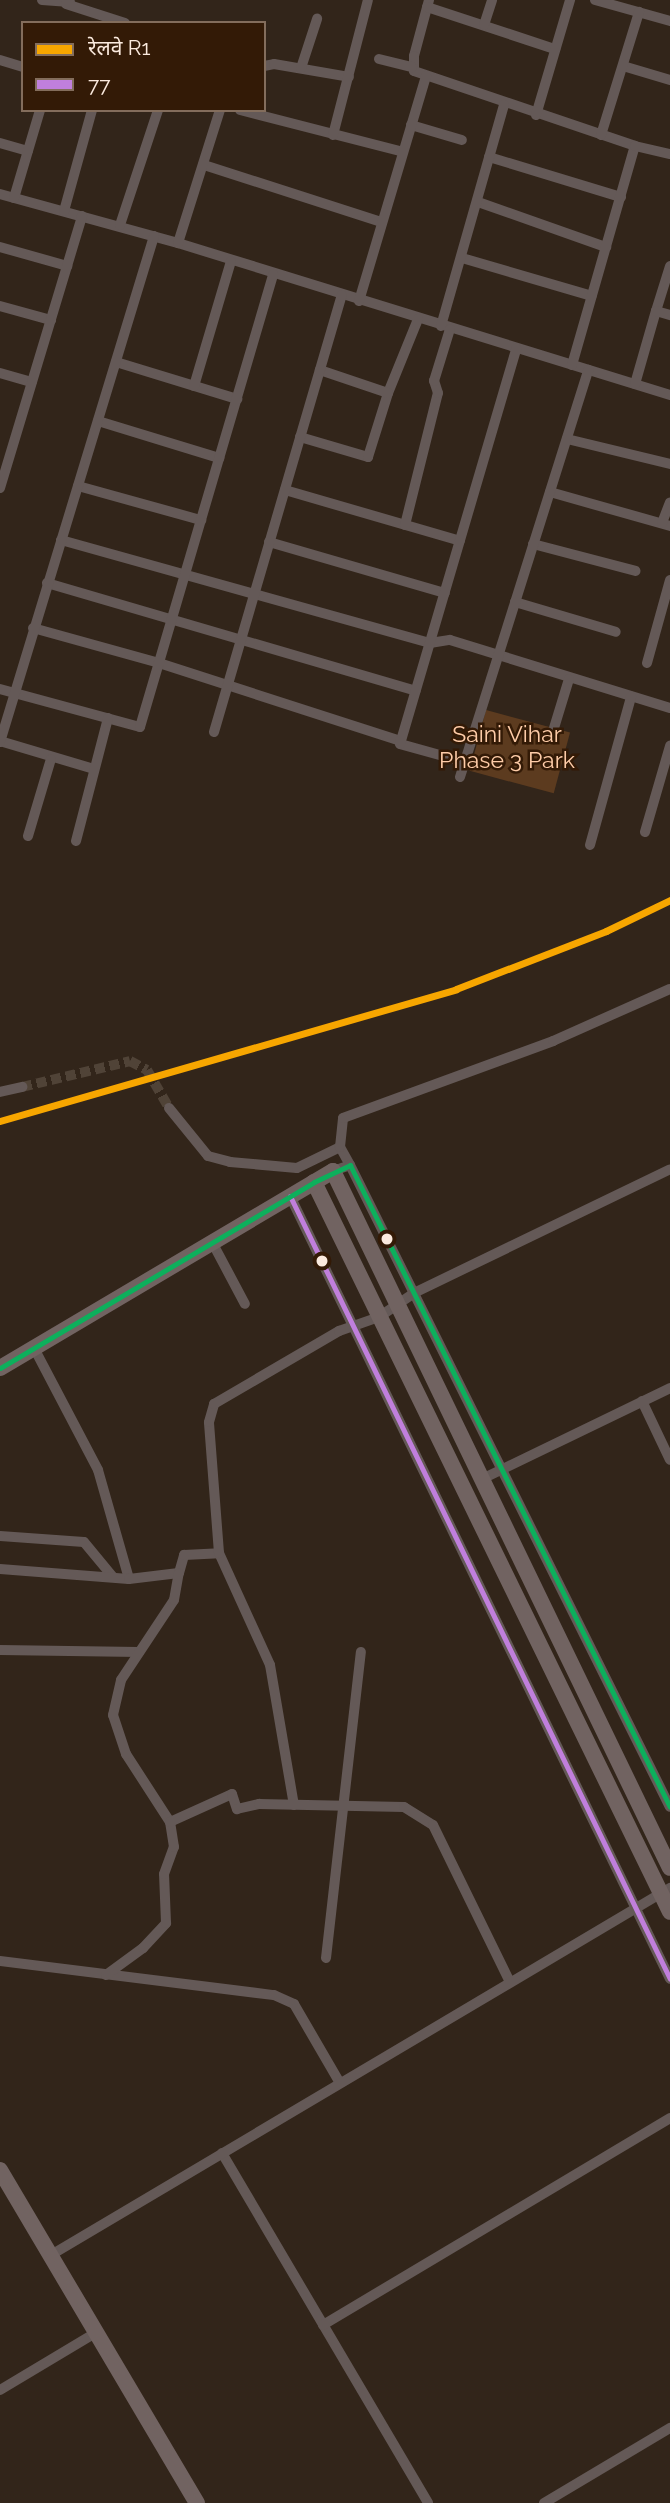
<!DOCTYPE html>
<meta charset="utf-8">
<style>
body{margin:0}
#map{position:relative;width:670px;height:2503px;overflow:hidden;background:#32251a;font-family:Raleway,"Noto Sans Devanagari",sans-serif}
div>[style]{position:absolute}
.green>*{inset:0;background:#5c3b1f;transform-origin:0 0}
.street-tunnel>*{height:10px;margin-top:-5px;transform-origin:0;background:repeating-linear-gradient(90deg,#504337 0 10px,transparent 0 15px)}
.street>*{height:10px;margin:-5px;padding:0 5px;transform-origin:5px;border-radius:5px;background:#645957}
.secondary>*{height:16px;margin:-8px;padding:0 8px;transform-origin:8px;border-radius:8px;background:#716361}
.bus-1>*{height:5px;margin:-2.5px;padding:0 2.5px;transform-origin:2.5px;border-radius:2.5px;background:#c07fdc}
.bus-2>*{height:5px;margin:-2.5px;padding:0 2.5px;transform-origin:2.5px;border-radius:2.5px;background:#0daf5c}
.rail-1>*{height:7px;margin:-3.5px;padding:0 3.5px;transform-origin:3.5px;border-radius:3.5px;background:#f7a600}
.dots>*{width:19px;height:19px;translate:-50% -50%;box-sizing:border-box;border:4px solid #331a06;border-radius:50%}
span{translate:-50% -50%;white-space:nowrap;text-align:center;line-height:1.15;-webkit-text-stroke:5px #331a06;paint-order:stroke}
.park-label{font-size:23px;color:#fecca8}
.legend{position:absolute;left:21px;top:21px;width:245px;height:91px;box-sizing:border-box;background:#331a06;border:2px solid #836d5c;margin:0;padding:9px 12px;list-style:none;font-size:21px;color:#fbeade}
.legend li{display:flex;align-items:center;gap:14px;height:35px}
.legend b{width:35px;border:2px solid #836d5c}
</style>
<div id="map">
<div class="green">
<div style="left:486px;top:710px;width:87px;height:63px;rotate:15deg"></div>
</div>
<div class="street-tunnel">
<div style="left:22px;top:1087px;width:111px;rotate:-13.5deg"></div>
<div style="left:130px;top:1061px;width:19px;rotate:28deg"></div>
<div style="left:147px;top:1070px;width:44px;rotate:59.9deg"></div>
</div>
<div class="street">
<div style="left:42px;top:0;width:28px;rotate:4deg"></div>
<div style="left:429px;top:0;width:58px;rotate:105deg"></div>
<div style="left:414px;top:56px;width:15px;rotate:90deg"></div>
<div style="left:414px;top:71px;width:233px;rotate:18.7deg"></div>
<div style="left:595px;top:0;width:78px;rotate:15.6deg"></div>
<div style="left:66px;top:4px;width:62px;rotate:17.9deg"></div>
<div style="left:427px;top:7px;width:135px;rotate:18.2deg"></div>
<div style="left:484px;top:25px;width:26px;rotate:-72deg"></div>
<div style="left:379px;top:59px;width:34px;rotate:14deg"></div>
<div style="left:0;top:60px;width:24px;rotate:17deg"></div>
<div style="left:264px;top:66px;width:10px;rotate:-11deg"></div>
<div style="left:274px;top:64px;width:76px;rotate:9.8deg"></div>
<div style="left:623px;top:66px;width:49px;rotate:16.6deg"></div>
<div style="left:301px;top:68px;width:52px;rotate:-71.9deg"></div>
<div style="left:240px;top:110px;width:168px;rotate:14.4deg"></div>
<div style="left:536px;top:115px;width:120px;rotate:-73.5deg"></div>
<div style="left:411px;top:125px;width:53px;rotate:16.4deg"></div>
<div style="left:333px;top:135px;width:139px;rotate:-75.5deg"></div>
<div style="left:601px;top:135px;width:129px;rotate:-72.8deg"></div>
<div style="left:0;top:143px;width:29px;rotate:16deg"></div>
<div style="left:489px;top:157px;width:138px;rotate:16.9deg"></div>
<div style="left:204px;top:165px;width:187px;rotate:17.8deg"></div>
<div style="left:0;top:194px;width:185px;rotate:15.4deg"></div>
<div style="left:178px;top:243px;width:515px;rotate:17.17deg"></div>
<div style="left:14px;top:198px;width:92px;rotate:-73.5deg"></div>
<div style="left:478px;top:202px;width:136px;rotate:19.4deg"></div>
<div style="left:64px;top:211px;width:105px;rotate:-74.5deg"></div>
<div style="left:120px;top:225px;width:121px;rotate:-71.7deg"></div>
<div style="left:178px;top:243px;width:139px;rotate:-72.5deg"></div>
<div style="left:0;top:247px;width:70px;rotate:15.8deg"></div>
<div style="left:462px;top:258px;width:135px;rotate:16.3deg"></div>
<div style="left:359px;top:301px;width:235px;rotate:-73.4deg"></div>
<div style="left:0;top:306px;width:53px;rotate:15.4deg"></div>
<div style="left:656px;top:311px;width:47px;rotate:-72.7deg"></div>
<div style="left:441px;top:326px;width:230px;rotate:-74.1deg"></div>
<div style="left:116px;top:362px;width:127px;rotate:17deg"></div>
<div style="left:572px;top:365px;width:228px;rotate:-74deg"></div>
<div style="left:635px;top:146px;width:36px;rotate:13deg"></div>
<div style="left:0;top:373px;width:33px;rotate:16deg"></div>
<div style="left:635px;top:384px;width:76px;rotate:-74deg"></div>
<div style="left:656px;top:311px;width:15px;rotate:16deg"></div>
<div style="left:194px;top:386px;width:130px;rotate:-73.5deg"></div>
<div style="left:388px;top:393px;width:80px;rotate:-67.9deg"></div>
<div style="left:98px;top:421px;width:127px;rotate:17deg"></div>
<div style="left:300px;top:437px;width:71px;rotate:16.4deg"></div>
<div style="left:368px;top:457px;width:67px;rotate:-72.6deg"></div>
<div style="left:388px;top:393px;width:72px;rotate:-161.3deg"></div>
<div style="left:567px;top:439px;width:106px;rotate:13.6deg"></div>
<div style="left:78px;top:486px;width:128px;rotate:15.5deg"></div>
<div style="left:0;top:488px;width:284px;rotate:-73.2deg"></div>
<div style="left:285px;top:490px;width:182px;rotate:16.2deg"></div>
<div style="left:550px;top:492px;width:125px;rotate:15.8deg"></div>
<div style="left:662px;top:523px;width:22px;rotate:-69deg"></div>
<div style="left:405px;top:525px;width:136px;rotate:-76deg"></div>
<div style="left:438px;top:393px;width:13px;rotate:-108deg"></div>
<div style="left:434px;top:381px;width:54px;rotate:-72.9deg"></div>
<div style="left:61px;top:540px;width:383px;rotate:15.6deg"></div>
<div style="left:430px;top:643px;width:20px;rotate:-9deg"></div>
<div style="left:450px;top:640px;width:230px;rotate:17.2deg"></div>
<div style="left:269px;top:542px;width:183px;rotate:16.2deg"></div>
<div style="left:533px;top:544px;width:106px;rotate:14.7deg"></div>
<div style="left:47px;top:583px;width:384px;rotate:16.3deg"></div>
<div style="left:515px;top:602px;width:105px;rotate:16.5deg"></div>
<div style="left:33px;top:628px;width:131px;rotate:15.5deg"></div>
<div style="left:159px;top:663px;width:254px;rotate:17.9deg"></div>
<div style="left:647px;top:663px;width:86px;rotate:-74.5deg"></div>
<div style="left:0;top:689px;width:145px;rotate:15.2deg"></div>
<div style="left:140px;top:727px;width:472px;rotate:-73.6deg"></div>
<div style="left:554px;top:728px;width:51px;rotate:-73deg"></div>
<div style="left:214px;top:732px;width:455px;rotate:-73.7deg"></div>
<div style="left:0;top:741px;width:98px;rotate:16.6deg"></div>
<div style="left:0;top:742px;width:529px;rotate:-73.07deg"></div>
<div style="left:465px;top:762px;width:67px;rotate:-164.5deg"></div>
<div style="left:400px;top:744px;width:412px;rotate:-73.6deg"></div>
<div style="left:460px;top:777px;width:427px;rotate:-72.5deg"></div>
<div style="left:645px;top:832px;width:90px;rotate:-73.8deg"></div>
<div style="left:28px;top:836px;width:80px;rotate:-73.4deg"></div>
<div style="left:76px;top:841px;width:127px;rotate:-75.4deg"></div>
<div style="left:590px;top:845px;width:154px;rotate:-74.5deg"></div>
<div style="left:0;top:1092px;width:23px;rotate:-13deg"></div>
<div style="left:169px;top:1108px;width:62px;rotate:50.9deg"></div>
<div style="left:208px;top:1156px;width:23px;rotate:15deg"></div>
<div style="left:230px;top:1162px;width:67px;rotate:5.1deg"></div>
<div style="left:297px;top:1168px;width:48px;rotate:-26deg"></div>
<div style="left:350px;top:1165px;width:21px;rotate:-119deg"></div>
<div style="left:340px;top:1147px;width:29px;rotate:-84deg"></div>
<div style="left:343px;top:1118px;width:224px;rotate:-20.1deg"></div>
<div style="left:553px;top:1041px;width:128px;rotate:-24deg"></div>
<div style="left:333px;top:1171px;width:18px;rotate:-19deg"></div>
<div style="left:350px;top:1165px;width:717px;rotate:63.51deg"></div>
<div style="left:290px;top:1196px;width:870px;rotate:64.11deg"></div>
<div style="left:212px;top:1242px;width:70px;rotate:62deg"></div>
<div style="left:34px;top:1348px;width:138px;rotate:62.3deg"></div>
<div style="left:98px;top:1470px;width:113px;rotate:74.1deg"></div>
<div style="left:642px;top:1401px;width:65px;rotate:64.6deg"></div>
<div style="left:482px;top:1479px;width:209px;rotate:-25.8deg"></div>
<div style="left:0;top:1536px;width:84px;rotate:4.1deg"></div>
<div style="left:84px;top:1542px;width:45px;rotate:50.4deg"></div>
<div style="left:219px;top:1553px;width:123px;rotate:65.5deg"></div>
<div style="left:270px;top:1665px;width:142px;rotate:80.3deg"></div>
<div style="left:0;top:1569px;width:129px;rotate:4.4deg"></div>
<div style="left:129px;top:1579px;width:50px;rotate:-6.8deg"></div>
<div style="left:179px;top:1573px;width:19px;rotate:-74deg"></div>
<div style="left:184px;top:1555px;width:35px;rotate:-3deg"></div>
<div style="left:219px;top:1553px;width:131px;rotate:-94.4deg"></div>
<div style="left:209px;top:1422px;width:19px;rotate:-74deg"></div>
<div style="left:214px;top:1404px;width:145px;rotate:-30.3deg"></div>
<div style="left:339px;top:1331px;width:42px;rotate:-19.3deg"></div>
<div style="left:379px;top:1317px;width:42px;rotate:-34.4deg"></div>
<div style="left:414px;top:1293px;width:284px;rotate:-25.8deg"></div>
<div style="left:0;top:1650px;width:139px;rotate:0.8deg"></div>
<div style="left:170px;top:1822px;width:81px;rotate:-122.9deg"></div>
<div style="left:126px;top:1754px;width:41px;rotate:-108.4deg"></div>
<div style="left:113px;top:1715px;width:36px;rotate:-77deg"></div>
<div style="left:121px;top:1680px;width:96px;rotate:-56.5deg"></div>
<div style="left:174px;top:1600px;width:27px;rotate:-80deg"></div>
<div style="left:326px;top:1958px;width:308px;rotate:-83.5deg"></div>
<div style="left:0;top:1961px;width:276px;rotate:7.1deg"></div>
<div style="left:274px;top:1995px;width:22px;rotate:24deg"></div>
<div style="left:294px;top:2004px;width:91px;rotate:59.8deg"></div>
<div style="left:106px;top:1975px;width:46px;rotate:-36.1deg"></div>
<div style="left:143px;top:1948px;width:34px;rotate:-47deg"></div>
<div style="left:166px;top:1923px;width:49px;rotate:-92.3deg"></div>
<div style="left:164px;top:1874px;width:29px;rotate:-70deg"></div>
<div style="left:174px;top:1847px;width:25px;rotate:-99deg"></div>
<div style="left:170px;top:1822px;width:68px;rotate:-24.3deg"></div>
<div style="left:232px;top:1794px;width:16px;rotate:72deg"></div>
<div style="left:237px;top:1809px;width:23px;rotate:-13deg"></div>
<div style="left:259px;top:1804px;width:145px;rotate:1.2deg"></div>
<div style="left:404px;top:1807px;width:34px;rotate:32deg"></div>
<div style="left:433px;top:1825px;width:175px;rotate:63.9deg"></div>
<div style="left:222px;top:2153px;width:406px;rotate:59.5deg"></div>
<div style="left:51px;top:2255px;width:720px;rotate:-30.66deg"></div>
<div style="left:323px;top:2325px;width:404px;rotate:-30.8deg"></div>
<div style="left:0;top:2390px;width:113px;rotate:-30.9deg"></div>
<div style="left:544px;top:2503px;width:147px;rotate:-30.8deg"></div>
</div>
<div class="secondary">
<div style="left:314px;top:1182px;width:812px;rotate:64deg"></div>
<div style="left:0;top:1368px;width:387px;rotate:-30.6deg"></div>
<div style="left:333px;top:1171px;width:774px;rotate:64.2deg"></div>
<div style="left:0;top:2170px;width:387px;rotate:59.4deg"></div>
</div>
<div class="bus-1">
<div style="left:290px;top:1196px;width:870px;rotate:64.11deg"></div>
</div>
<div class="bus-2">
<div style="left:0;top:1368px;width:365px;rotate:-30.6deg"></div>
<div style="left:314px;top:1182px;width:40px;rotate:-25deg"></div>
<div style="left:350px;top:1165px;width:717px;rotate:63.51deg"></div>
</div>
<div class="rail-1">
<div style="left:0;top:1121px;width:475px;rotate:-16.1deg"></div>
<div style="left:456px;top:989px;width:161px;rotate:-21.1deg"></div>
<div style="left:606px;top:931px;width:71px;rotate:-25.8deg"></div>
</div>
<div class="dots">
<div style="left:387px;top:1239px;background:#fbeade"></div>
<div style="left:322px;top:1261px;background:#fbeade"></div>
</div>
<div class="park-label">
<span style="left:507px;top:747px">Saini Vihar<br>Phase 3 Park</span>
</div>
<ul class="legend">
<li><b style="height:9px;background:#f7a600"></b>रेलवे R1</li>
<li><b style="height:9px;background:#c07fdc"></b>77</li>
</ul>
</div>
